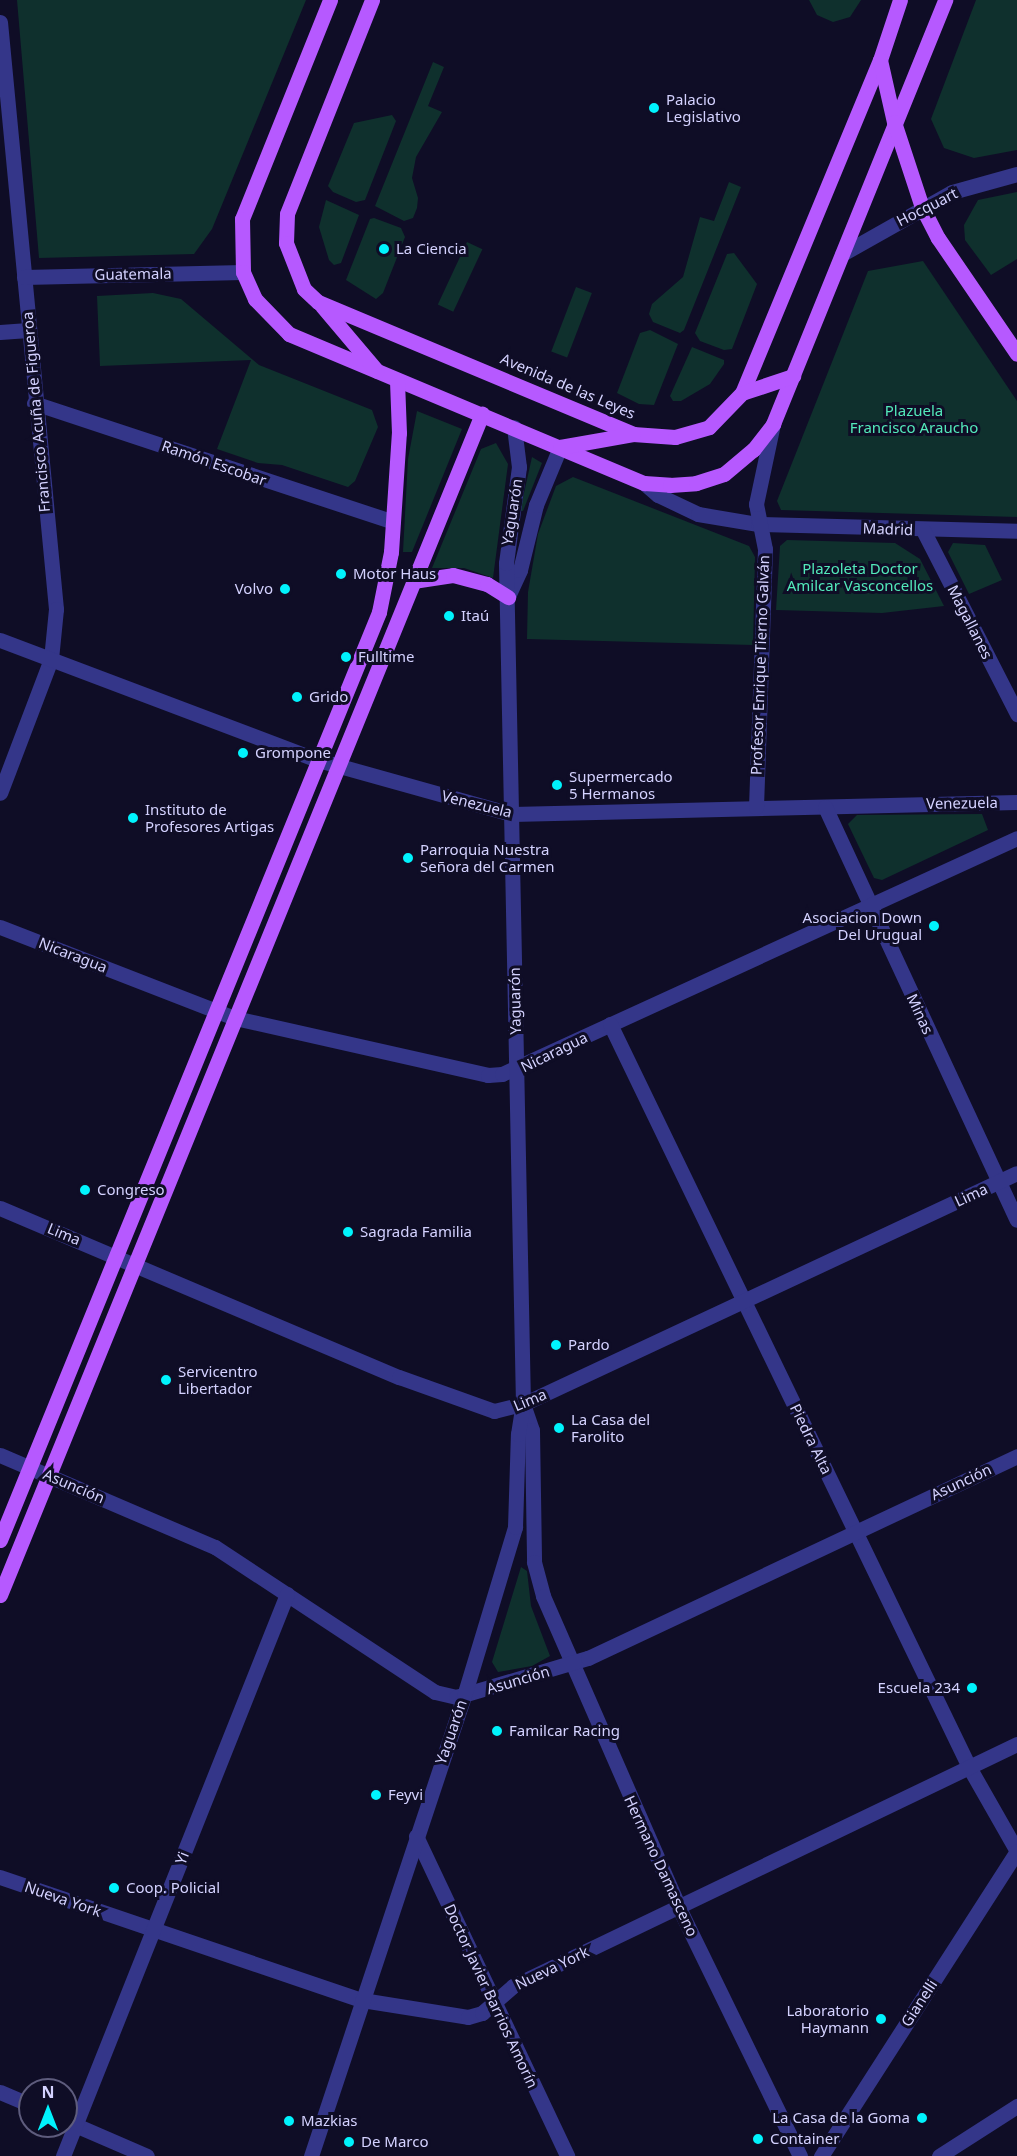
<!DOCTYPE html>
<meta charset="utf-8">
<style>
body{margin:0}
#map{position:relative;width:1017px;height:2156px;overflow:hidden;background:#0f0d26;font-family:"Noto Sans",sans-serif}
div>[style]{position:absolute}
.green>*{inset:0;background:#0f302d;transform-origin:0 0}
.minor>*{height:15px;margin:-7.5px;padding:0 7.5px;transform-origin:7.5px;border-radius:7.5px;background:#343689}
.major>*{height:15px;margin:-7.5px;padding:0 7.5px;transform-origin:7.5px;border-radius:7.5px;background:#b659ff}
.dots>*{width:16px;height:16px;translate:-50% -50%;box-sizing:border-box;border:3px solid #0f0d26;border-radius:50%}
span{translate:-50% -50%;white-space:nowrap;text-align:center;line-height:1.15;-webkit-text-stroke:6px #0f0d26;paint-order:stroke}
.poi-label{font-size:15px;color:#d4d2ff}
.left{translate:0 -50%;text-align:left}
.right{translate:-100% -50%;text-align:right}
.street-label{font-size:15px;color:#d4d2ff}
.park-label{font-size:15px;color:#53e9ba}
.north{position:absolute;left:18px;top:2078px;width:60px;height:60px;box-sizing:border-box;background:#0f0d26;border:2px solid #5e5c7d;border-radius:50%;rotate:0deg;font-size:16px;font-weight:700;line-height:24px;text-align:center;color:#d4d2ff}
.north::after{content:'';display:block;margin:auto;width:21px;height:27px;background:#00f3fd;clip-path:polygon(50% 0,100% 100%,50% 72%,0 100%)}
</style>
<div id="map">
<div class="green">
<div style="clip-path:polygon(17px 0,306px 0,212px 229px,194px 254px,39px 258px)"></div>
<div style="clip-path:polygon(809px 0,861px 0,850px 17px,833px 22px,817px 15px)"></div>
<div style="clip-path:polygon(976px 0,1017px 0,1017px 150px,974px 158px,944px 148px,931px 119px)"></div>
<div style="clip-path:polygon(433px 62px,444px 67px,428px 106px,442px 112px,416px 157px,412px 178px,418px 198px,417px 208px,413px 218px,404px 221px,375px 206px)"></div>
<div style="clip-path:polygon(392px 115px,396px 121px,365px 200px,356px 202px,333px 192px,328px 186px,354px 123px)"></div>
<div style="clip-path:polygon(729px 182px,741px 187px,684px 330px,680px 333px,653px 322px,649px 314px,652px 304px,683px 277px,700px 217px,714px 221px)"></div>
<div style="clip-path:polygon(1017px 192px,1017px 259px,991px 275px,965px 240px,964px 225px,978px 200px)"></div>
<div style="clip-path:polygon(326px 200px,359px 215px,341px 263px,334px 265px,329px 260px,319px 227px)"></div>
<div style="clip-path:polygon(374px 218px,401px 228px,405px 237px,383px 293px,376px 299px,346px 280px,370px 219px)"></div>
<div style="left:467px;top:242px;width:17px;height:69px;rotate:25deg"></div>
<div style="clip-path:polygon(734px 253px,757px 284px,732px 349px,724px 350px,700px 341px,695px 333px,727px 254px)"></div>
<div style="clip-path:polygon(923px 261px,1017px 401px,1017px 517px,781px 510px,777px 501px,868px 271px)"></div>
<div style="left:576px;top:287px;width:17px;height:69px;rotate:21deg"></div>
<div style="clip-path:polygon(153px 293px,181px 299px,259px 365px,372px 410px,378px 427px,355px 481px,348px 487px,282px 465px,258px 463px,217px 449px,251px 360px,100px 366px,97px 296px)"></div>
<div style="clip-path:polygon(650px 330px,678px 344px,654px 405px,639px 404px,617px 393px,640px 333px)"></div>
<div style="clip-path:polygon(692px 347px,724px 360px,724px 364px,710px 384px,681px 401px,673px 401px,670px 396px)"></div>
<div style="clip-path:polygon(417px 411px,462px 429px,412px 552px,403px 552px,408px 459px)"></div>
<div style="clip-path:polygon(496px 443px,508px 464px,493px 578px,464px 568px,432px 568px,481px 449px)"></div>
<div style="clip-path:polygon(532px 457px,542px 463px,523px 511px,520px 511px)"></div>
<div style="clip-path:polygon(573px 477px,749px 546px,755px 557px,753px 645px,527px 639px,528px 592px,538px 534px,556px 486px)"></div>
<div style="clip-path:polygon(787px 540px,895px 543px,920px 559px,944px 606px,882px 613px,776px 610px,780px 546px)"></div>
<div style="clip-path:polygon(953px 543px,985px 545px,1002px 580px,969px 594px,948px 552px)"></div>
<div style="clip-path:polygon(982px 814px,988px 830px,882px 880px,874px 878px,848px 824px,857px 815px)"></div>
<div style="clip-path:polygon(521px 1567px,527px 1571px,531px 1606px,550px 1656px,532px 1666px,498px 1672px,492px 1662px)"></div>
</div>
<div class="minor">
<div style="left:0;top:22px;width:590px;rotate:84.55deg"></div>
<div style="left:56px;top:609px;width:50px;rotate:95.7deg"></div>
<div style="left:51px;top:659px;width:143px;rotate:110.8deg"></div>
<div style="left:842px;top:254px;width:126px;rotate:-29.4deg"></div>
<div style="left:952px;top:192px;width:67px;rotate:-15.5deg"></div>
<div style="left:24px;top:277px;width:219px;rotate:-1.3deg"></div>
<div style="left:0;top:332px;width:28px;rotate:-4deg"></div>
<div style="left:34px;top:403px;width:378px;rotate:18.3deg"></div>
<div style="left:644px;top:483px;width:18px;rotate:41deg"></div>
<div style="left:658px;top:495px;width:44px;rotate:25.4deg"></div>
<div style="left:698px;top:514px;width:61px;rotate:9.5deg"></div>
<div style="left:758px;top:524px;width:259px;rotate:1.5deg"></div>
<div style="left:923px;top:530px;width:207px;rotate:62.9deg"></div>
<div style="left:509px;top:594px;width:26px;rotate:-65deg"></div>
<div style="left:520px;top:570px;width:67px;rotate:-76.2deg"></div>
<div style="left:536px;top:505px;width:63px;rotate:-67.5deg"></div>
<div style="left:0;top:640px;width:340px;rotate:20.7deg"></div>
<div style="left:318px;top:760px;width:201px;rotate:15.6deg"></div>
<div style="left:512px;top:814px;width:505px;rotate:-1.36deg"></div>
<div style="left:756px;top:807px;width:258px;rotate:-88deg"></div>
<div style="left:765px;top:549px;width:46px;rotate:-101.3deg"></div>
<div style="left:756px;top:504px;width:82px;rotate:-78deg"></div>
<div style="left:825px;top:807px;width:455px;rotate:65.1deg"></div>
<div style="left:0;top:927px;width:252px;rotate:21.2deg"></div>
<div style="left:235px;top:1018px;width:259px;rotate:12.7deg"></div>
<div style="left:488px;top:1075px;width:14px;rotate:-4deg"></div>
<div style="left:502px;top:1074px;width:566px;rotate:-24.62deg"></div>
<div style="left:610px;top:1024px;width:825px;rotate:64.21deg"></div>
<div style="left:969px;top:1767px;width:97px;rotate:60.3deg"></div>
<div style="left:1017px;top:1851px;width:363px;rotate:122.7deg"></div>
<div style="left:0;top:1208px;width:433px;rotate:23deg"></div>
<div style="left:399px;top:1377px;width:101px;rotate:19.7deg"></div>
<div style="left:494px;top:1411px;width:30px;rotate:-14deg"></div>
<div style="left:523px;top:1404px;width:545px;rotate:-25.06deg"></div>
<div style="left:523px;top:1404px;width:28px;rotate:71deg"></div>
<div style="left:532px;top:1430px;width:132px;rotate:89.1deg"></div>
<div style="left:534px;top:1562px;width:35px;rotate:75deg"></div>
<div style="left:543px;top:1596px;width:340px;rotate:66.4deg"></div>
<div style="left:679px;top:1908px;width:276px;rotate:64deg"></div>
<div style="left:0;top:1455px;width:234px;rotate:23.2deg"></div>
<div style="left:215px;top:1547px;width:263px;rotate:33.4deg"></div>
<div style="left:435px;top:1692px;width:22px;rotate:13deg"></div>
<div style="left:456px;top:1697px;width:138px;rotate:-16.5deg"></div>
<div style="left:588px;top:1658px;width:474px;rotate:-25.2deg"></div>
<div style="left:416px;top:1836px;width:354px;rotate:64.7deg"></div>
<div style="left:0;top:1877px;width:382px;rotate:18.8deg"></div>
<div style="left:362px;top:2000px;width:107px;rotate:9.1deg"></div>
<div style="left:468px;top:2017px;width:15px;rotate:-16deg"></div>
<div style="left:482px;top:2013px;width:41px;rotate:-41.1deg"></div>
<div style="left:513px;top:1986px;width:559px;rotate:-25.65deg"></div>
<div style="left:0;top:2092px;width:33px;rotate:23deg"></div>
<div style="left:66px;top:2121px;width:88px;rotate:23.4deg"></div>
<div style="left:63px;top:2156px;width:605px;rotate:-68.27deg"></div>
<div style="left:311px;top:2156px;width:485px;rotate:-71.6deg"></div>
<div style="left:464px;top:1696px;width:177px;rotate:-73.2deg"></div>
<div style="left:515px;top:1527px;width:93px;rotate:-88.2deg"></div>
<div style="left:518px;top:1434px;width:30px;rotate:-81deg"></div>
<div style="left:523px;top:1404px;width:841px;rotate:-91.16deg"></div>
<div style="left:506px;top:563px;width:97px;rotate:-82.3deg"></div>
<div style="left:519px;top:467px;width:40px;rotate:-97.1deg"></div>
<div style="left:939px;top:2156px;width:93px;rotate:-32.7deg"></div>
</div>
<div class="major">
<div style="left:330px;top:0;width:236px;rotate:111.9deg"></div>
<div style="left:242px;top:219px;width:53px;rotate:88.9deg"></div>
<div style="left:243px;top:272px;width:30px;rotate:66deg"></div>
<div style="left:255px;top:299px;width:49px;rotate:45.8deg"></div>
<div style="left:289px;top:334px;width:385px;rotate:22.8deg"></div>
<div style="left:644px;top:483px;width:26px;rotate:4deg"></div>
<div style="left:670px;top:485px;width:26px;rotate:-4deg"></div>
<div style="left:696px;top:483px;width:29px;rotate:-18deg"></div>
<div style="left:724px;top:474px;width:38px;rotate:-40deg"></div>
<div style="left:753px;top:450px;width:33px;rotate:-52deg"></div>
<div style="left:773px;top:424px;width:458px;rotate:-67.9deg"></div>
<div style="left:372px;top:0;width:230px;rotate:111.7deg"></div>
<div style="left:287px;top:214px;width:29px;rotate:92deg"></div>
<div style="left:286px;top:243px;width:49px;rotate:68.6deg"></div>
<div style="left:304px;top:289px;width:19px;rotate:43deg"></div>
<div style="left:318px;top:302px;width:342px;rotate:22.7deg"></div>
<div style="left:633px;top:434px;width:42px;rotate:4.1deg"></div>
<div style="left:675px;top:437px;width:35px;rotate:-16deg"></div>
<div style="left:709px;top:427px;width:47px;rotate:-45.9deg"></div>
<div style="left:742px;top:393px;width:360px;rotate:-67.5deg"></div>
<div style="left:880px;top:60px;width:63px;rotate:-71.6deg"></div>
<div style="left:880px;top:60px;width:64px;rotate:77.3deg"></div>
<div style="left:894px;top:122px;width:89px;rotate:71.8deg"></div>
<div style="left:922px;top:207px;width:35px;rotate:63deg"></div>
<div style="left:938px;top:238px;width:140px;rotate:55.7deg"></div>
<div style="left:322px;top:306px;width:85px;rotate:49.8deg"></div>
<div style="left:742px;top:393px;width:54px;rotate:-18.4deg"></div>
<div style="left:560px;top:447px;width:74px;rotate:-10.1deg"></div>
<div style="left:413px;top:581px;width:40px;rotate:-8.5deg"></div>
<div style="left:453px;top:575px;width:35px;rotate:15deg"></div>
<div style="left:487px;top:584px;width:25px;rotate:32deg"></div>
<div style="left:0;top:1540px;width:1002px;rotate:-67.78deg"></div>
<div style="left:379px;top:612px;width:61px;rotate:-78.7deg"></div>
<div style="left:391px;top:552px;width:119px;rotate:-86.2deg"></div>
<div style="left:399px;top:433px;width:53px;rotate:-92.2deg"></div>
<div style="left:0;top:1595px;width:1276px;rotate:-67.8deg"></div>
</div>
<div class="dots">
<div style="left:654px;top:108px;background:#00f3fd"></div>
<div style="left:384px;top:249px;background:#00f3fd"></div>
<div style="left:341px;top:574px;background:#00f3fd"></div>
<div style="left:285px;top:589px;background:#00f3fd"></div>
<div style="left:449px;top:616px;background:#00f3fd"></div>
<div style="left:346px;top:657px;background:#00f3fd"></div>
<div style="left:297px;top:697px;background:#00f3fd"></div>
<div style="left:243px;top:753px;background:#00f3fd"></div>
<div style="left:557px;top:785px;background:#00f3fd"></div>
<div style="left:133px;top:818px;background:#00f3fd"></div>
<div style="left:408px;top:858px;background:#00f3fd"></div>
<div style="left:934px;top:926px;background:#00f3fd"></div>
<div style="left:85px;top:1190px;background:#00f3fd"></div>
<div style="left:348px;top:1232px;background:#00f3fd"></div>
<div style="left:556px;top:1345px;background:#00f3fd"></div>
<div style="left:166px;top:1380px;background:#00f3fd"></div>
<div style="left:559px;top:1428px;background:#00f3fd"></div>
<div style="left:972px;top:1688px;background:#00f3fd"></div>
<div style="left:497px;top:1731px;background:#00f3fd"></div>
<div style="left:376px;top:1795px;background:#00f3fd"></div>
<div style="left:114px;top:1888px;background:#00f3fd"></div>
<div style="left:881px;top:2019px;background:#00f3fd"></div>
<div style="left:922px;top:2118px;background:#00f3fd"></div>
<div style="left:289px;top:2121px;background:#00f3fd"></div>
<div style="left:758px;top:2139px;background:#00f3fd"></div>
<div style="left:349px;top:2142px;background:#00f3fd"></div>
</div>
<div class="poi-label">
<span class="left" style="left:666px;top:108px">Palacio<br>Legislativo</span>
<span class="left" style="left:396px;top:249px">La Ciencia</span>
<span class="left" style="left:353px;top:574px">Motor Haus</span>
<span class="right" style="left:273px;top:589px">Volvo</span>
<span class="left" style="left:461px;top:616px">Itaú</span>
<span class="left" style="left:358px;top:657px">Fulltime</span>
<span class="left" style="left:309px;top:697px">Grido</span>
<span class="left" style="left:255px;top:753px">Grompone</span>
<span class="left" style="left:569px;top:785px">Supermercado<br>5 Hermanos</span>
<span class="left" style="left:145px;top:818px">Instituto de<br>Profesores Artigas</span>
<span class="left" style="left:420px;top:858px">Parroquia Nuestra<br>Señora del Carmen</span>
<span class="right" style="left:922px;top:926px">Asociacion Down<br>Del Urugual</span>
<span class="left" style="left:97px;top:1190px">Congreso</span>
<span class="left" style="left:360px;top:1232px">Sagrada Familia</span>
<span class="left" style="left:568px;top:1345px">Pardo</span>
<span class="left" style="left:178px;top:1380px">Servicentro<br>Libertador</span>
<span class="left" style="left:571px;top:1428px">La Casa del<br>Farolito</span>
<span class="right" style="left:960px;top:1688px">Escuela 234</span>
<span class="left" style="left:509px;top:1731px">Familcar Racing</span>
<span class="left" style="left:388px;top:1795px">Feyvi</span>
<span class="left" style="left:126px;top:1888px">Coop. Policial</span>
<span class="right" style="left:869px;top:2019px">Laboratorio<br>Haymann</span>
<span class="right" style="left:910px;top:2118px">La Casa de la Goma</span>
<span class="left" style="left:301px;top:2121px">Mazkias</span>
<span class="left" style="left:770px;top:2139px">Container</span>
<span class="left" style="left:361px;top:2142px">De Marco</span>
</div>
<div class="street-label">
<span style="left:927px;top:207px;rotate:-27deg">Hocquart</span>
<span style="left:133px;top:274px;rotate:-1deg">Guatemala</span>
<span style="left:568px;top:386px;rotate:23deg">Avenida de las Leyes</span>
<span style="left:36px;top:412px;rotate:-95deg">Francisco Acuña de Figueroa</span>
<span style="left:214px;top:463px;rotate:19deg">Ramón Escobar</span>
<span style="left:512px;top:512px;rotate:-81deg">Yaguarón</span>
<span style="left:888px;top:529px;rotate:2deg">Madrid</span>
<span style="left:970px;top:622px;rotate:63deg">Magallanes</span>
<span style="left:760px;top:665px;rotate:-88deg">Profesor Enrique Tierno Galván</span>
<span style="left:962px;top:803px;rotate:-1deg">Venezuela</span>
<span style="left:477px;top:804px;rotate:14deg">Venezuela</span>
<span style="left:73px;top:955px;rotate:21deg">Nicaragua</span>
<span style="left:515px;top:1001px;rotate:-91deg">Yaguarón</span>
<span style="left:920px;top:1014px;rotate:65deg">Minas</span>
<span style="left:554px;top:1052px;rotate:-26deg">Nicaragua</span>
<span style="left:971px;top:1195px;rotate:-25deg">Lima</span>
<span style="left:64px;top:1234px;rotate:22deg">Lima</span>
<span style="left:530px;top:1400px;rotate:-23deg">Lima</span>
<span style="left:811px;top:1439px;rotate:64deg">Piedra Alta</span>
<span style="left:961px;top:1482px;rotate:-25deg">Asunción</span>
<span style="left:74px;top:1486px;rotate:23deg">Asunción</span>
<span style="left:518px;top:1680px;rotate:-17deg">Asunción</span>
<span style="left:451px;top:1732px;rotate:-71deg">Yaguarón</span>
<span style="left:182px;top:1858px;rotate:-68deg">Yi</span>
<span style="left:661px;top:1866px;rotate:65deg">Hermano Damasceno</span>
<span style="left:63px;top:1899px;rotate:19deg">Nueva York</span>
<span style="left:552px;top:1968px;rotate:-26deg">Nueva York</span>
<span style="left:491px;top:1996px;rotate:65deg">Doctor Javier Barrios Amorín</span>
<span style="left:919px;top:2003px;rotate:-57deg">Gianelli</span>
</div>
<div class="park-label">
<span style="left:914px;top:419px">Plazuela<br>Francisco Araucho</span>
<span style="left:860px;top:577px">Plazoleta Doctor<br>Amilcar Vasconcellos</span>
</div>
<div class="north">N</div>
</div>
